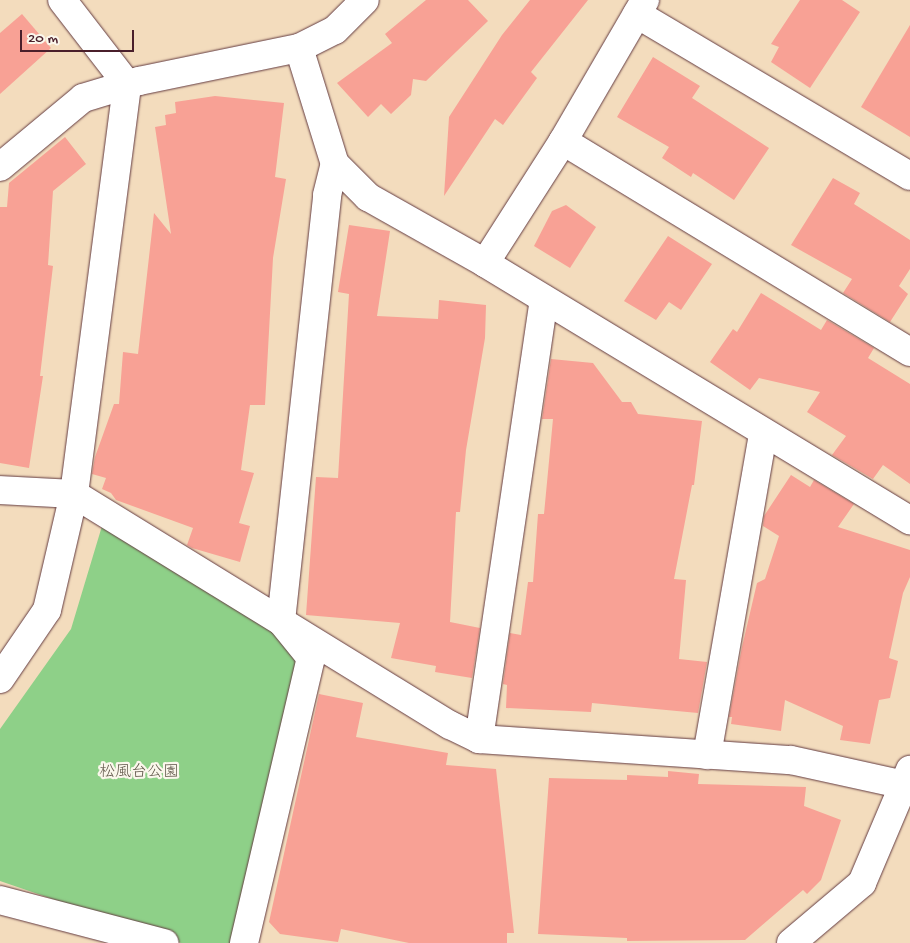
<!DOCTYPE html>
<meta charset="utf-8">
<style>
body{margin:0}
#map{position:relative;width:910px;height:943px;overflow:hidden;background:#f3dcbd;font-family:"Gochi Hand","Klee One",sans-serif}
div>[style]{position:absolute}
.green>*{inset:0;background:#8ed088}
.building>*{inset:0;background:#f8a195}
.roads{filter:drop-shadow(0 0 1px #633b41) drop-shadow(0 0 1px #633b41)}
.street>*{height:28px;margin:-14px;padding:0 14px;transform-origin:14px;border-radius:14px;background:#fff}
span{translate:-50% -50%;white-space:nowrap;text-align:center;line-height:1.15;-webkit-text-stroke:4.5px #fbf7ec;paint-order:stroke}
.park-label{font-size:16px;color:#5e5447}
.scale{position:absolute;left:20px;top:30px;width:114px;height:22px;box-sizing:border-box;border:2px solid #4a1f2b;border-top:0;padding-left:6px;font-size:15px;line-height:18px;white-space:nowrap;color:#4a1f2b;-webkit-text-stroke:4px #fbf7ec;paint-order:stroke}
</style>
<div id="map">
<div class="green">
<div style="clip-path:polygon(105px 516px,311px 658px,244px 943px,181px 943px,0 881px,0 729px,71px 629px)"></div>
</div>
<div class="building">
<div style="clip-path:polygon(426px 0,468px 0,488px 21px,426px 81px,413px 79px,411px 95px,391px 114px,381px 104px,368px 117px,337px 83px,392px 43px,385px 34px)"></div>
<div style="clip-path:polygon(530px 0,588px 0,531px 72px,537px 78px,503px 125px,495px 119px,444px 196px,449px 117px,502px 35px)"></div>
<div style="clip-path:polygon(800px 0,842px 0,860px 12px,810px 88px,771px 62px,779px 47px,771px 44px)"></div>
<div style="clip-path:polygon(22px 14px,51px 48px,0 94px,0 33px)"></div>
<div style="clip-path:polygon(910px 25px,910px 137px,861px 107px)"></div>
<div style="clip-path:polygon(653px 57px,700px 86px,692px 98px,769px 148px,734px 200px,693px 173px,691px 177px,662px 158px,669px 147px,617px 117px)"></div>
<div style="clip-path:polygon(215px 96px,284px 103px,275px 177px,286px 179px,273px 258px,265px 405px,250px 405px,241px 470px,254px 473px,239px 523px,250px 526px,240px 562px,192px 548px,187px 545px,193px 528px,116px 500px,111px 493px,102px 489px,106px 478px,92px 474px,95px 457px,114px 404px,119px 404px,123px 352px,138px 354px,154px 213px,171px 234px,155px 127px,166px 125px,165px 115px,176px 113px,175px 102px)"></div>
<div style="clip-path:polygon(65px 137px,86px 164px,53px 191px,48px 265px,53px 266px,40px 376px,43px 376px,29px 468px,0 463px,0 207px,7px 207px,9px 183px)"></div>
<div style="clip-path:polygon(833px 178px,860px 193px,854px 204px,910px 240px,910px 269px,899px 286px,908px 294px,890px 322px,843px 293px,852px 279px,791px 245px)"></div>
<div style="clip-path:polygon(566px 205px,596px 227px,570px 268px,534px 246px,552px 211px)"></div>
<div style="clip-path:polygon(349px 225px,390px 231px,377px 316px,438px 319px,439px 300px,486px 305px,485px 338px,466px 450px,460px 512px,456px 512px,450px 622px,480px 628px,472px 678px,435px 672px,436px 666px,391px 658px,400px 623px,306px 615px,316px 477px,338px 478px,349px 294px,338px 292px)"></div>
<div style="clip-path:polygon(668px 236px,712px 264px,681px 310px,669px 302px,656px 320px,624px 301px)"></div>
<div style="clip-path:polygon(761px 293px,821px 330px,827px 320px,874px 348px,868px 358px,910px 384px,910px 484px,883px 465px,873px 479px,832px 455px,846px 436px,807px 412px,820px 392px,759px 378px,750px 390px,710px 362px,733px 329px,737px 332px)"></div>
<div style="clip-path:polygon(551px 359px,593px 363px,622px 402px,631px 402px,638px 414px,702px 421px,694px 485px,692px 485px,674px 579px,686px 580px,679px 659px,707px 662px,698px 713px,592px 703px,591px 712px,506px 708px,507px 685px,503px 684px,510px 633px,521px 635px,528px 582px,533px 582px,538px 514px,544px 514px,553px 419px,542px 419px)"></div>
<div style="clip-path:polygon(791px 475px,810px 487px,814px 480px,854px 504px,838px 527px,910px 550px,910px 577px,903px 593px,889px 658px,898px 661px,890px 698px,879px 700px,870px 744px,840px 740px,843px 726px,785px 700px,781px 731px,731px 724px,732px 717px,729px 717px,742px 647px,757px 583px,765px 579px,779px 536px,763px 526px,764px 516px)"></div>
<div style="clip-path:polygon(319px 694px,363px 703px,356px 737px,448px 753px,446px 765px,496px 769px,514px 933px,507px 933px,507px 943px,409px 943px,341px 929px,338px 942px,280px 934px,269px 922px)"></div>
<div style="clip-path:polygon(668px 771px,699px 774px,698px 784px,806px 787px,804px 806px,841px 820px,821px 880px,807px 894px,803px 890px,745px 940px,627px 941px,627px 938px,538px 934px,549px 778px,627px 780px,627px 775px,668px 777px)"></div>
</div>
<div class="roads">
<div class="street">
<div style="left:637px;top:14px;width:317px;rotate:30.7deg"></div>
<div style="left:299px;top:48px;width:121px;rotate:72.8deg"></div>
<div style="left:335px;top:164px;width:47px;rotate:45deg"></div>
<div style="left:368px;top:197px;width:134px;rotate:29.4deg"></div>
<div style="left:485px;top:263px;width:497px;rotate:31.2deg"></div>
<div style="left:563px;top:141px;width:406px;rotate:31.3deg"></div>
<div style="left:0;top:167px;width:108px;rotate:-39.7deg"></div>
<div style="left:83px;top:98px;width:59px;rotate:-16.9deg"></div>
<div style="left:139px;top:81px;width:163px;rotate:-11.7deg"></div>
<div style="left:299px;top:48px;width:40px;rotate:-26.6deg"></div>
<div style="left:335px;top:30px;width:42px;rotate:-45deg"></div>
<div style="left:485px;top:263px;width:145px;rotate:-57.4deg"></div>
<div style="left:563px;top:141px;width:163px;rotate:-59.8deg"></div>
<div style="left:0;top:490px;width:74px;rotate:3.1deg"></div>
<div style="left:74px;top:494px;width:441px;rotate:31.6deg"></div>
<div style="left:450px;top:725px;width:32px;rotate:26deg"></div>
<div style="left:479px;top:739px;width:313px;rotate:3.9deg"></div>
<div style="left:791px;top:760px;width:117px;rotate:12.4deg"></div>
<div style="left:0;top:679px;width:83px;rotate:-55.7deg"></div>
<div style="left:47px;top:610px;width:119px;rotate:-76.9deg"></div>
<div style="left:74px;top:494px;width:413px;rotate:-82.6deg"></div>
<div style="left:127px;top:84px;width:106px;rotate:-127.7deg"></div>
<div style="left:479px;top:739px;width:444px;rotate:-81.6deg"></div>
<div style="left:707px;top:755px;width:327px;rotate:-80.1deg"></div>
<div style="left:0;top:900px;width:170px;rotate:14.7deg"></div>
<div style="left:244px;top:943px;width:293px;rotate:-76.8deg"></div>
<div style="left:311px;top:658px;width:48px;rotate:-129deg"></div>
<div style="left:281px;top:621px;width:428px;rotate:-83.8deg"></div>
<div style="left:327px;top:195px;width:32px;rotate:-76deg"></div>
<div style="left:791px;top:943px;width:93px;rotate:-40.2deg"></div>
<div style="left:862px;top:883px;width:123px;rotate:-67deg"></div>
</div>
</div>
<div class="park-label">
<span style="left:139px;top:774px">松風台公園</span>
</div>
<div class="scale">20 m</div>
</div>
